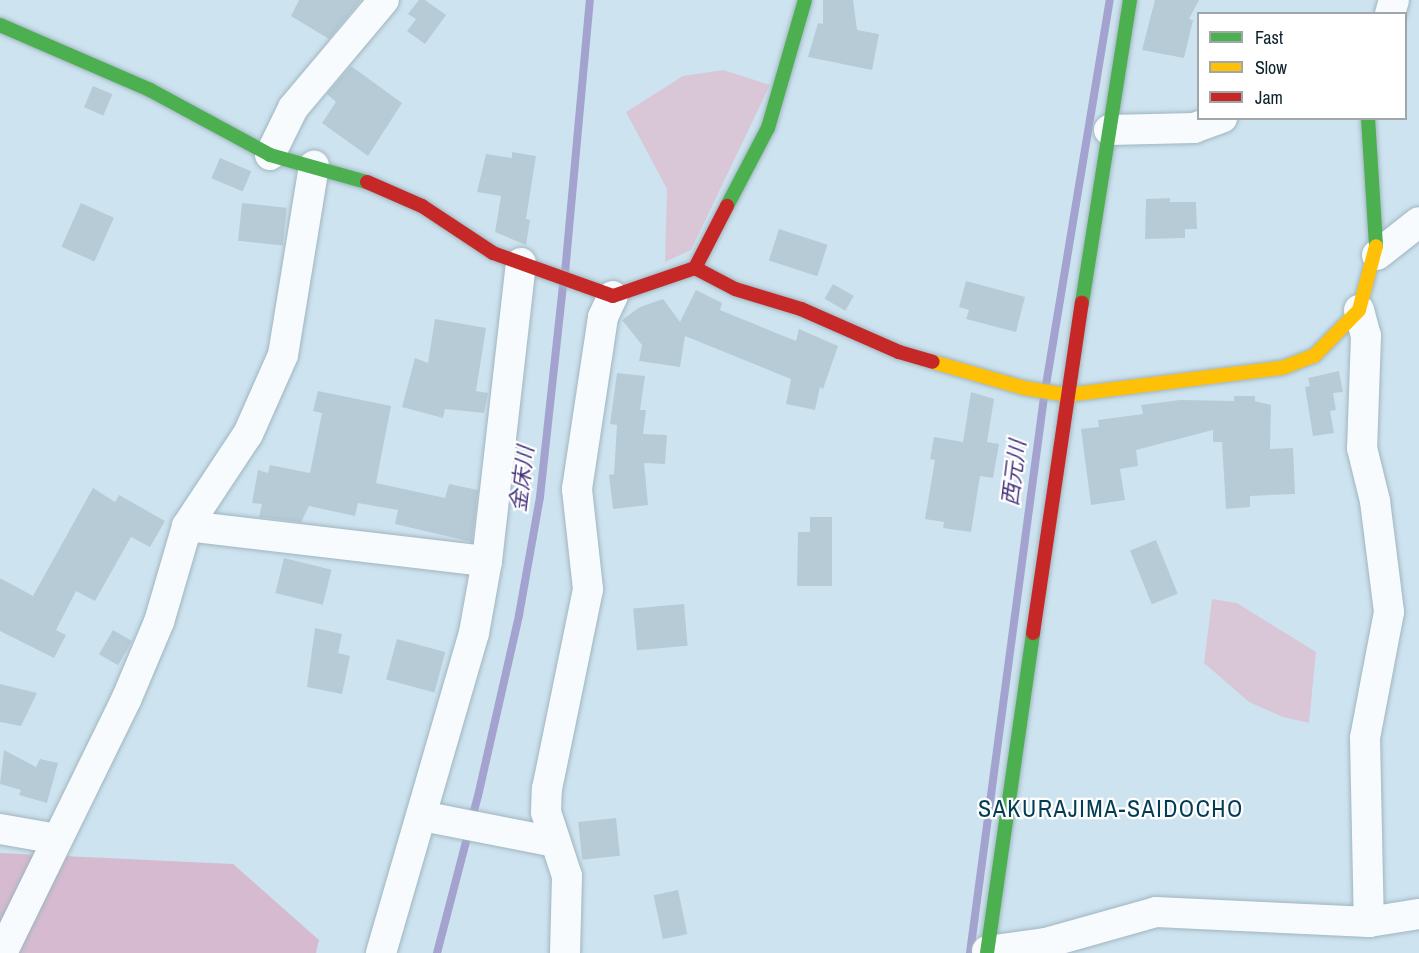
<!DOCTYPE html>
<meta charset="utf-8">
<style>
body{margin:0}
#map{position:relative;width:1419px;height:953px;overflow:hidden;background:#cde4f0;font-family:"Archivo Narrow","Noto Sans JP",sans-serif}
div>[style]{position:absolute}
.green>*{inset:0;background:#d9c7d8}
.forest>*{inset:0;background:#d6bbd0}
.stream>*{height:8px;margin:-4px;padding:0 4px;transform-origin:4px;border-radius:4px;background:#a4a3d0}
.building>*{inset:0;background:#b7cbd6;transform-origin:0 0}
.roads{filter:drop-shadow(0 0 2px #a0b5bf) drop-shadow(0 0 2px #a0b5bf)}
.street>*{height:30px;margin:-15px;padding:0 15px;transform-origin:15px;border-radius:15px;background:#f8fbfd}
.fast>*{height:14px;margin:-7px;padding:0 7px;transform-origin:7px;border-radius:7px;background:#4caf50}
.slow>*{height:14px;margin:-7px;padding:0 7px;transform-origin:7px;border-radius:7px;background:#ffc107}
.jam>*{height:14px;margin:-7px;padding:0 7px;transform-origin:7px;border-radius:7px;background:#c62828}
span{translate:-50% -50%;white-space:nowrap;text-align:center;line-height:1.15;-webkit-text-stroke:4.5px #fff;paint-order:stroke}
.water-label{font-size:22px;color:#47337b;font-style:italic}
.quarter-label{font-size:24px;color:#033c53;letter-spacing:1.5px}
.legend{position:absolute;left:1197px;top:12px;width:210px;height:108px;box-sizing:border-box;background:#fff;border:2px solid #9fa7ab;margin:0;padding:8px 10px;list-style:none;font-size:18px;color:#0e232d}
.legend li{display:flex;align-items:center;gap:12px;height:30px}
.legend b{width:30px;border:2px solid #9fa7ab}
</style>
<div id="map">
<div class="green">
<div style="clip-path:polygon(723px 70px,770px 85px,691px 250px,665px 262px,667px 189px,626px 112px,683px 76px)"></div>
<div style="clip-path:polygon(1212px 599px,1237px 603px,1316px 652px,1309px 723px,1283px 717px,1249px 702px,1204px 663px)"></div>
</div>
<div class="forest">
<div style="clip-path:polygon(0 853px,233px 864px,319px 940px,316px 953px,0 953px)"></div>
</div>
<div class="stream">
<div style="left:565px;top:273px;width:274px;rotate:-84.8deg"></div>
<div style="left:1046px;top:385px;width:390px;rotate:-80.6deg"></div>
<div style="left:437px;top:953px;width:162px;rotate:-75.4deg"></div>
<div style="left:478px;top:796px;width:186px;rotate:-77.2deg"></div>
<div style="left:519px;top:615px;width:120px;rotate:-79.9deg"></div>
<div style="left:540px;top:497px;width:212px;rotate:-83.8deg"></div>
<div style="left:970px;top:953px;width:561px;rotate:-82.42deg"></div>
</div>
<div class="building">
<div style="clip-path:polygon(299px 0,361px 0,329px 39px,291px 16px)"></div>
<div style="clip-path:polygon(419px 0,425px 0,446px 15px,425px 44px,407px 31px,416px 19px,408px 14px)"></div>
<div style="clip-path:polygon(823px 0,853px 0,857px 30px,879px 34px,872px 70px,808px 57px,818px 23px,823px 24px)"></div>
<div style="clip-path:polygon(1155px 0,1199px 0,1189px 19px,1193px 20px,1184px 58px,1142px 50px)"></div>
<div style="clip-path:polygon(351px 66px,402px 103px,368px 156px,322px 123px,336px 102px,327px 94px)"></div>
<div style="left:93px;top:86px;width:21px;height:23px;rotate:23deg"></div>
<div style="clip-path:polygon(512px 152px,536px 156px,526px 219px,530px 220px,526px 245px,495px 232px,501px 196px,477px 192px,486px 154px,512px 158px)"></div>
<div style="left:220px;top:158px;width:34px;height:22px;rotate:23deg"></div>
<div style="clip-path:polygon(1170px 198px,1170px 202px,1196px 202px,1197px 229px,1185px 229px,1185px 238px,1145px 239px,1146px 199px)"></div>
<div style="left:81px;top:203px;width:36px;height:48px;rotate:24deg"></div>
<div style="left:242px;top:203px;width:45px;height:38px;rotate:6deg"></div>
<div style="left:779px;top:229px;width:51px;height:33px;rotate:18deg"></div>
<div style="clip-path:polygon(966px 281px,1025px 297px,1016px 332px,966px 319px,969px 310px,959px 307px)"></div>
<div style="left:833px;top:284px;width:24px;height:17px;rotate:30deg"></div>
<div style="clip-path:polygon(696px 290px,722px 303px,720px 310px,796px 341px,799px 329px,838px 346px,823px 389px,820px 387px,815px 410px,786px 404px,791px 379px,685px 336px,680px 367px,639px 361px,642px 345px,622px 320px,640px 307px,663px 299px,680px 322px)"></div>
<div style="clip-path:polygon(435px 319px,486px 328px,476px 391px,488px 393px,484px 413px,445px 409px,443px 418px,402px 407px,415px 358px,428px 363px)"></div>
<div style="clip-path:polygon(1339px 371px,1343px 392px,1333px 393px,1336px 410px,1330px 411px,1334px 433px,1313px 436px,1305px 387px,1310px 386px,1308px 378px)"></div>
<div style="clip-path:polygon(617px 373px,645px 376px,640px 410px,646px 410px,643px 434px,667px 435px,665px 464px,644px 463px,648px 505px,613px 509px,609px 475px,614px 474px,617px 425px,610px 424px)"></div>
<div style="clip-path:polygon(318px 391px,391px 406px,376px 483px,445px 498px,449px 484px,478px 490px,472px 542px,395px 524px,398px 510px,358px 503px,355px 516px,309px 506px,301px 522px,259px 517px,262px 504px,252px 503px,258px 470px,268px 473px,270px 465px,310px 473px,322px 413px,313px 411px)"></div>
<div style="clip-path:polygon(971px 392px,994px 399px,987px 442px,999px 444px,993px 478px,980px 476px,971px 532px,943px 528px,944px 522px,925px 519px,935px 460px,930px 459px,934px 437px,963px 442px)"></div>
<div style="clip-path:polygon(1234px 396px,1255px 396px,1255px 401px,1271px 405px,1270px 449px,1293px 448px,1295px 494px,1250px 496px,1250px 507px,1226px 509px,1222px 442px,1213px 442px,1213px 430px,1136px 450px,1138px 466px,1120px 469px,1125px 500px,1091px 505px,1081px 429px,1099px 427px,1098px 420px,1143px 414px,1141px 405px,1180px 400px,1234px 401px)"></div>
<div style="clip-path:polygon(93px 488px,115px 502px,119px 495px,165px 521px,150px 547px,131px 537px,95px 601px,76px 591px,56px 630px,66px 635px,54px 658px,0 631px,0 578px,33px 596px)"></div>
<div style="clip-path:polygon(810px 517px,832px 517px,832px 586px,797px 586px,798px 532px,810px 532px)"></div>
<div style="left:1156px;top:540px;width:58px;height:28px;rotate:68deg"></div>
<div style="left:284px;top:558px;width:49px;height:36px;rotate:14deg"></div>
<div style="left:684px;top:604px;width:42px;height:51px;rotate:85deg"></div>
<div style="clip-path:polygon(315px 628px,342px 634px,338px 653px,350px 656px,342px 694px,307px 687px)"></div>
<div style="left:113px;top:630px;width:22px;height:28px;rotate:30deg"></div>
<div style="left:397px;top:639px;width:50px;height:42px;rotate:15deg"></div>
<div style="clip-path:polygon(0 684px,37px 693px,21px 726px,0 722px)"></div>
<div style="clip-path:polygon(4px 750px,36px 767px,40px 759px,58px 763px,47px 803px,19px 795px,21px 790px,0 784px)"></div>
<div style="left:616px;top:818px;width:38px;height:38px;rotate:84deg"></div>
<div style="left:678px;top:890px;width:45px;height:25px;rotate:78deg"></div>
</div>
<div class="roads">
<div class="street">
<div style="left:1390px;top:14px;width:15px;rotate:-74deg"></div>
<div style="left:1109px;top:130px;width:85px;rotate:-1.3deg"></div>
<div style="left:1194px;top:128px;width:30px;rotate:-20deg"></div>
<div style="left:270px;top:155px;width:52px;rotate:-63.9deg"></div>
<div style="left:293px;top:108px;width:141px;rotate:-49.9deg"></div>
<div style="left:1377px;top:255px;width:53px;rotate:-38.2deg"></div>
<div style="left:1359px;top:310px;width:27px;rotate:75deg"></div>
<div style="left:1366px;top:336px;width:112px;rotate:92deg"></div>
<div style="left:1362px;top:448px;width:55px;rotate:76.2deg"></div>
<div style="left:1375px;top:501px;width:112px;rotate:82.8deg"></div>
<div style="left:1389px;top:612px;width:128px;rotate:100.8deg"></div>
<div style="left:1365px;top:738px;width:184px;rotate:88.8deg"></div>
<div style="left:187px;top:526px;width:302px;rotate:6.7deg"></div>
<div style="left:422px;top:816px;width:135px;rotate:11.1deg"></div>
<div style="left:0;top:829px;width:58px;rotate:10deg"></div>
<div style="left:987px;top:951px;width:60px;rotate:-7.7deg"></div>
<div style="left:1046px;top:943px;width:114px;rotate:-15.7deg"></div>
<div style="left:1156px;top:912px;width:213px;rotate:2.7deg"></div>
<div style="left:1369px;top:922px;width:51px;rotate:-9.1deg"></div>
<div style="left:2px;top:953px;width:282px;rotate:-63.9deg"></div>
<div style="left:126px;top:700px;width:85px;rotate:-67.1deg"></div>
<div style="left:159px;top:622px;width:100px;rotate:-73.7deg"></div>
<div style="left:187px;top:526px;width:110px;rotate:-56.5deg"></div>
<div style="left:248px;top:434px;width:86px;rotate:-66.1deg"></div>
<div style="left:283px;top:355px;width:192px;rotate:-80.7deg"></div>
<div style="left:381px;top:953px;width:333px;rotate:-73.8deg"></div>
<div style="left:474px;top:633px;width:73px;rotate:-79.8deg"></div>
<div style="left:487px;top:561px;width:300px;rotate:-83.5deg"></div>
<div style="left:565px;top:953px;width:77px;rotate:-88.5deg"></div>
<div style="left:567px;top:876px;width:67px;rotate:-108.2deg"></div>
<div style="left:546px;top:812px;width:23px;rotate:-88deg"></div>
<div style="left:547px;top:789px;width:204px;rotate:-78.4deg"></div>
<div style="left:588px;top:589px;width:101px;rotate:-96.3deg"></div>
<div style="left:577px;top:489px;width:174px;rotate:-81.4deg"></div>
<div style="left:603px;top:317px;width:23px;rotate:-65deg"></div>
</div>
<div class="fast">
<div style="left:0;top:25px;width:163px;rotate:23.4deg"></div>
<div style="left:150px;top:90px;width:136px;rotate:28.4deg"></div>
<div style="left:270px;top:155px;width:101px;rotate:15.6deg"></div>
<div style="left:1368px;top:118px;width:128px;rotate:86.4deg"></div>
<div style="left:727px;top:206px;width:88px;rotate:-62.3deg"></div>
<div style="left:768px;top:128px;width:133px;rotate:-73.9deg"></div>
<div style="left:1082px;top:303px;width:307px;rotate:-81deg"></div>
<div style="left:987px;top:953px;width:323px;rotate:-81.8deg"></div>
</div>
<div class="slow">
<div style="left:933px;top:362px;width:95px;rotate:15.9deg"></div>
<div style="left:1024px;top:388px;width:44px;rotate:9.2deg"></div>
<div style="left:1067px;top:395px;width:217px;rotate:-7.2deg"></div>
<div style="left:1282px;top:368px;width:34px;rotate:-21deg"></div>
<div style="left:1314px;top:356px;width:64px;rotate:-45.6deg"></div>
<div style="left:1359px;top:310px;width:66px;rotate:-75.1deg"></div>
</div>
<div class="jam">
<div style="left:367px;top:182px;width:60px;rotate:23.6deg"></div>
<div style="left:422px;top:206px;width:85px;rotate:33.5deg"></div>
<div style="left:493px;top:253px;width:127px;rotate:19.7deg"></div>
<div style="left:613px;top:296px;width:87px;rotate:-18.9deg"></div>
<div style="left:695px;top:268px;width:70px;rotate:-62.7deg"></div>
<div style="left:695px;top:268px;width:45px;rotate:27.7deg"></div>
<div style="left:735px;top:289px;width:69px;rotate:16.9deg"></div>
<div style="left:801px;top:309px;width:107px;rotate:23.7deg"></div>
<div style="left:899px;top:352px;width:35px;rotate:16deg"></div>
<div style="left:1033px;top:633px;width:334px;rotate:-81.6deg"></div>
</div>
</div>
<div class="water-label">
<span style="left:1014px;top:473px;rotate:-83deg">西元川</span>
<span style="left:522px;top:479px;rotate:-83deg">金床川</span>
</div>
<div class="quarter-label">
<span style="left:1111px;top:809px">SAKURAJIMA-SAIDOCHO</span>
</div>
<ul class="legend">
<li><b style="height:8px;background:#4caf50"></b>Fast</li>
<li><b style="height:8px;background:#ffc107"></b>Slow</li>
<li><b style="height:8px;background:#c62828"></b>Jam</li>
</ul>
</div>
